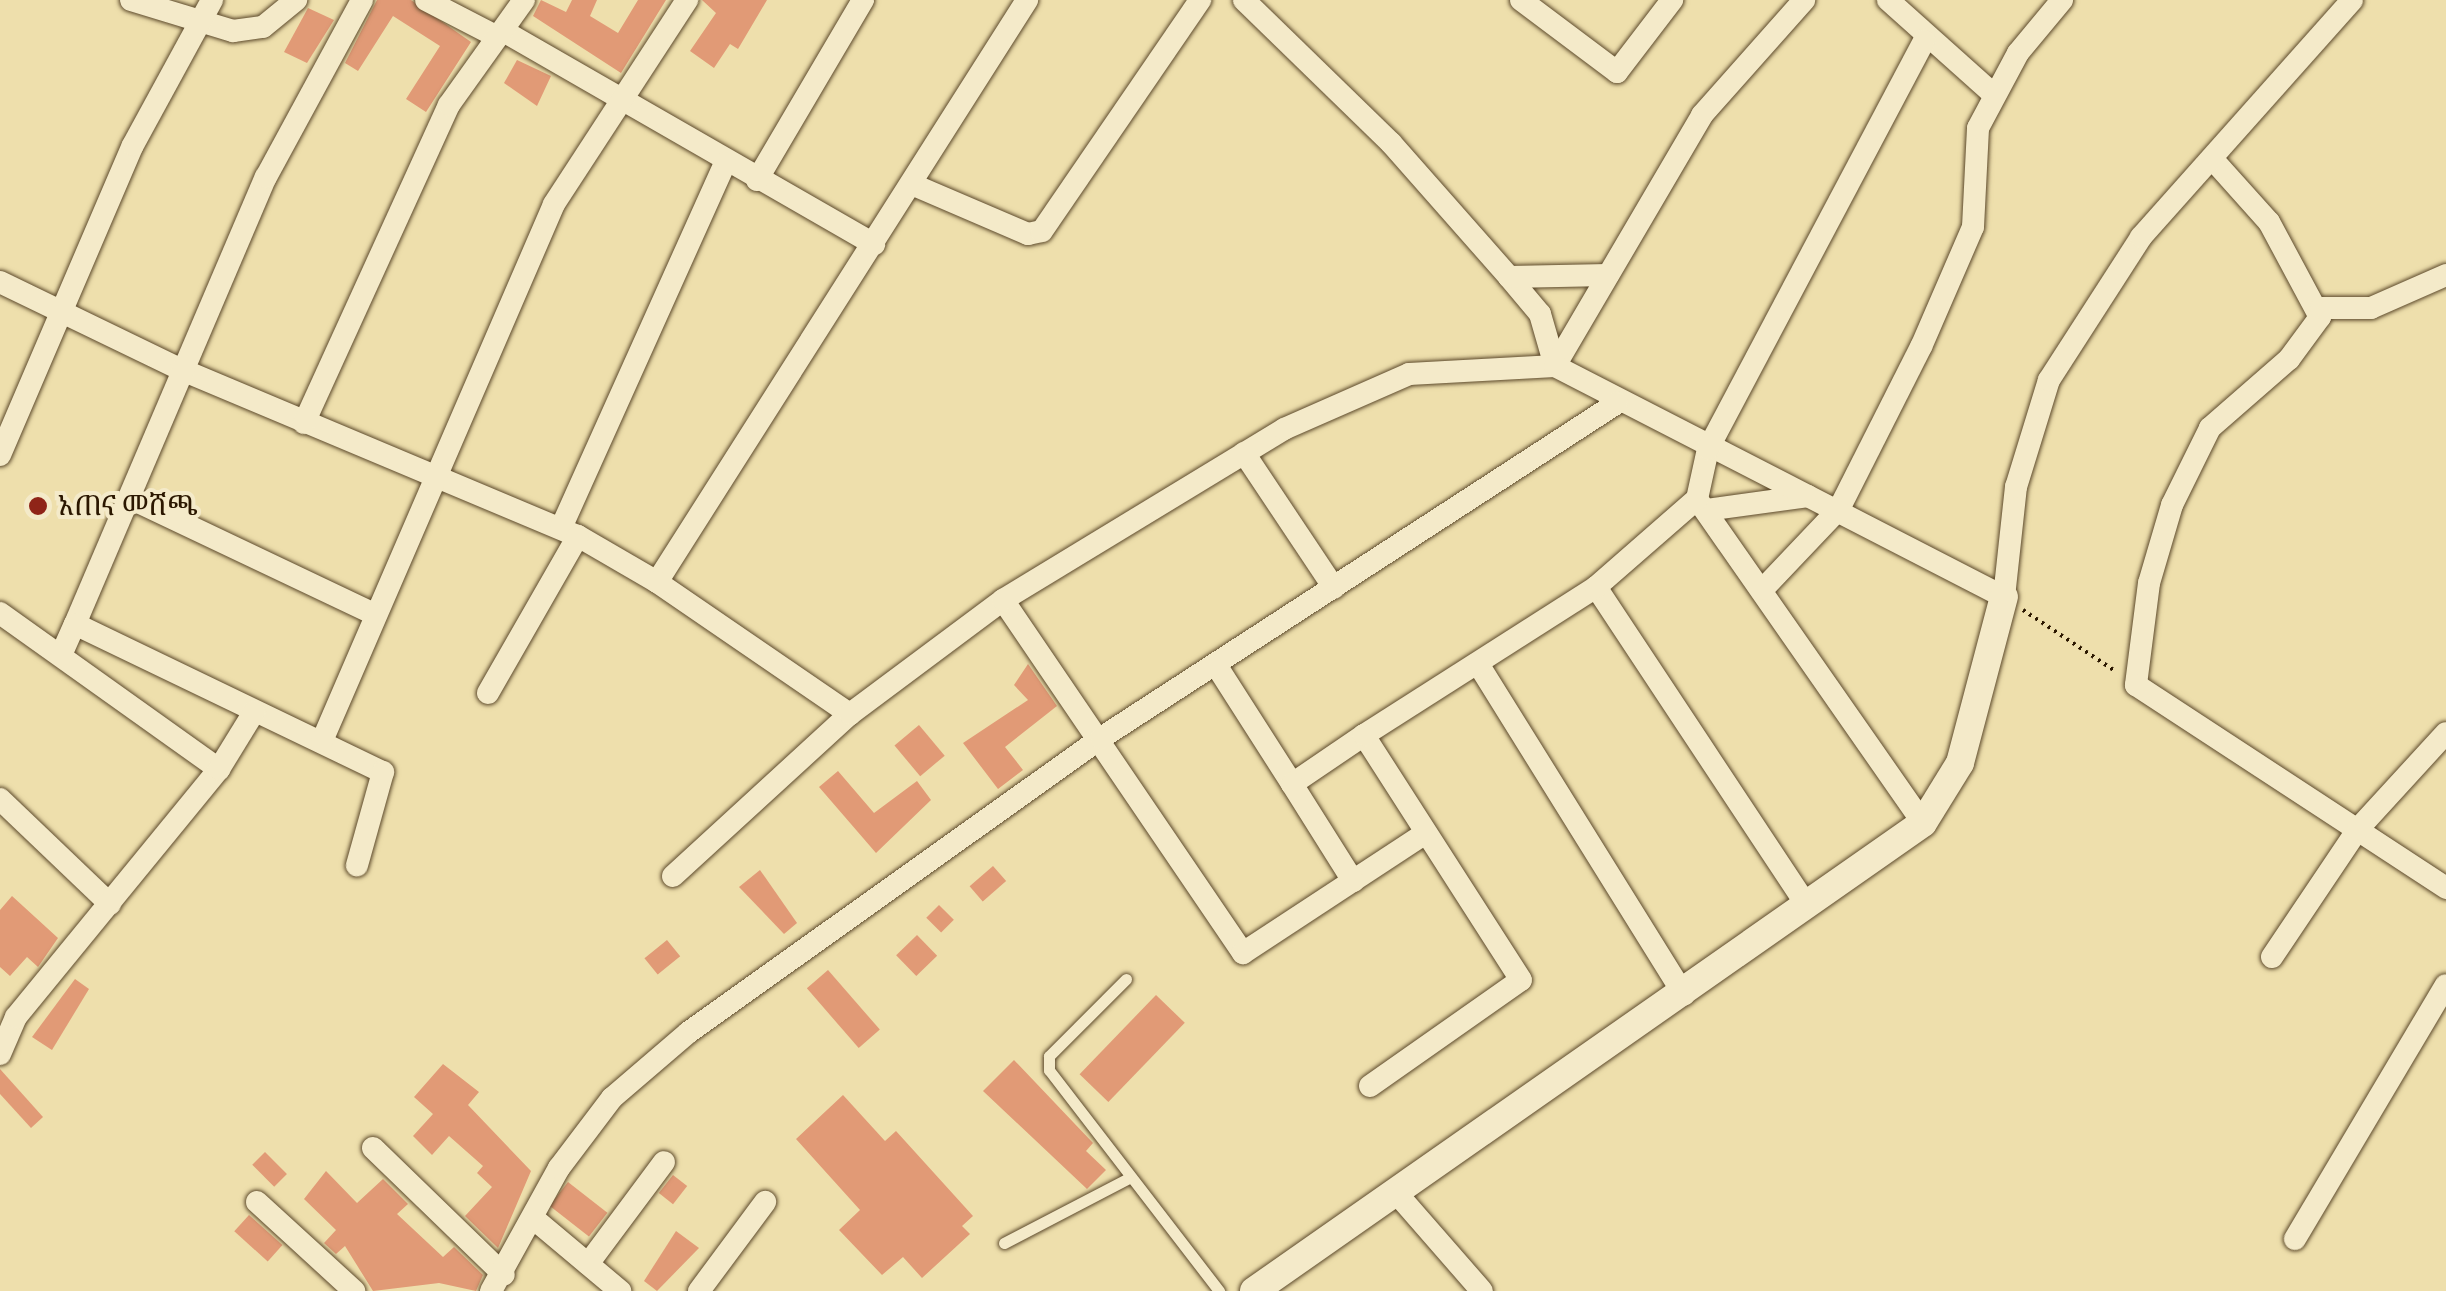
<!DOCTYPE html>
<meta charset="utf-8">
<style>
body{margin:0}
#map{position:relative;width:2446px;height:1291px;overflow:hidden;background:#eedfac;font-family:"IM FELL French Canon","Noto Serif Ethiopic",serif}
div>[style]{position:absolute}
.building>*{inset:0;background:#e19a76;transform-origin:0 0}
.path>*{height:4px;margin-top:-2px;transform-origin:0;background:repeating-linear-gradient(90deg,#2b1700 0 2.5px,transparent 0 7.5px)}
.roads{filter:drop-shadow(0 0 2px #5c492b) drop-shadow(0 0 2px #5c492b)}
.service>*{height:11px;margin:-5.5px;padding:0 5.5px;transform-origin:5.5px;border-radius:5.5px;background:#f4eac9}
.minor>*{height:22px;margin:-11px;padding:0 11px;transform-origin:11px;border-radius:11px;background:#f4eac9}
.tertiary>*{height:28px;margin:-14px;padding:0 14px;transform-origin:14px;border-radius:14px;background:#f4eac9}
.dots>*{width:28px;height:28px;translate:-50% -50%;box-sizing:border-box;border:5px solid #f4eac9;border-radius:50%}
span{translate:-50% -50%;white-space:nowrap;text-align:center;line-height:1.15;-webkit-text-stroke:8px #f4eac9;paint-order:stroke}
.poi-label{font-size:28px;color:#2b1700}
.left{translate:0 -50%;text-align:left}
</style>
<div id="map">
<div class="building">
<div style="clip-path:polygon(377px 0,411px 0,471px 42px,426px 112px,406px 99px,440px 46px,393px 16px,358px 71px,345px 63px)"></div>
<div style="clip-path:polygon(541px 0,566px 12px,572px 0,597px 0,590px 16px,618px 33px,638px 0,666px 0,621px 73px,533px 16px)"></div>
<div style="clip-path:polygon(702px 0,767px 0,738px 49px,730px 44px,714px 68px,690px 51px,716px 13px)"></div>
<div style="clip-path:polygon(308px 8px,334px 20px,307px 63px,284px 52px)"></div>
<div style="clip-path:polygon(517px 60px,551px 76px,537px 106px,504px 83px)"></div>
<div style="clip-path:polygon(1028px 664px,1057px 706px,1005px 747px,1023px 770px,998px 789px,963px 743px,1028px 700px,1014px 685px)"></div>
<div style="left:919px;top:725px;width:40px;height:32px;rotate:50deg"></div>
<div style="clip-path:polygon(838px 771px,874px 813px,917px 781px,931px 800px,876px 853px,819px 787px)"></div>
<div style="left:993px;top:866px;width:20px;height:31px;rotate:49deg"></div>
<div style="clip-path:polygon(760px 870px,797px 923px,784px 934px,739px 887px)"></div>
<div style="clip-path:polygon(12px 896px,58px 938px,38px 967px,27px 957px,10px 976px,0 967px,0 910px)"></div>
<div style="left:939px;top:905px;width:21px;height:18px;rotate:45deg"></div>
<div style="left:917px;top:935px;width:29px;height:29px;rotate:46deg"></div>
<div style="left:667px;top:940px;width:21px;height:29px;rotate:51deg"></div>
<div style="left:828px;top:970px;width:79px;height:28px;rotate:49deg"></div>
<div style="clip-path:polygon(75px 979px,89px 989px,52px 1050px,32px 1037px)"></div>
<div style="left:1156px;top:995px;width:40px;height:110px;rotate:44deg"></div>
<div style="clip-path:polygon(1014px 1060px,1093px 1143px,1086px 1151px,1106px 1170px,1087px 1189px,983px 1091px)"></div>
<div style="clip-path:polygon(443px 1064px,479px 1092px,468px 1105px,531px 1171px,498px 1248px,465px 1216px,492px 1187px,477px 1173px,483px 1166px,449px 1136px,432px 1155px,413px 1136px,433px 1114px,414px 1097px)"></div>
<div style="clip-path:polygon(0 1069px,43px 1117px,31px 1128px,0 1094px)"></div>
<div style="clip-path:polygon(843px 1095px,885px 1141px,896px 1131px,973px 1216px,962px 1226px,970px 1234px,922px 1278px,903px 1257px,882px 1275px,839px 1230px,860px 1210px,796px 1139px)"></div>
<div style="left:265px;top:1152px;width:31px;height:18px;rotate:45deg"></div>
<div style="clip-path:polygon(326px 1171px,357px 1203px,383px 1179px,408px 1204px,397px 1214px,443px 1257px,454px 1247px,483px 1275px,476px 1291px,439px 1283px,373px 1291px,345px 1246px,336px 1254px,324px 1243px,336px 1230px,304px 1199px)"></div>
<div style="left:673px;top:1175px;width:18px;height:23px;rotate:38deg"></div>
<div style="left:568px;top:1182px;width:50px;height:30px;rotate:38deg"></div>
<div style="left:249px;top:1215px;width:45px;height:22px;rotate:42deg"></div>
<div style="clip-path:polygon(676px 1231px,699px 1248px,657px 1291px,644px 1281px)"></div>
</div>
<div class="path">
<div style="left:2023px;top:610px;width:110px;rotate:33.5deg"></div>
</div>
<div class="roads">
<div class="service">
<div style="left:1126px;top:979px;width:109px;rotate:135deg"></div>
<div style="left:1049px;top:1056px;width:14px;rotate:90deg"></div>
<div style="left:1049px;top:1070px;width:279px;rotate:52.4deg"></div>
<div style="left:1004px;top:1243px;width:141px;rotate:-27.5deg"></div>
</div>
<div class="minor">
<div style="left:131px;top:0;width:107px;rotate:16.9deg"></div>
<div style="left:233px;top:31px;width:30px;rotate:-8deg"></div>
<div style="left:263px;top:27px;width:43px;rotate:-39.3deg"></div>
<div style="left:426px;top:0;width:74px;rotate:27.3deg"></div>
<div style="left:1244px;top:0;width:205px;rotate:44.2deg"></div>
<div style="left:1391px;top:143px;width:179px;rotate:48.6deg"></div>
<div style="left:1509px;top:277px;width:48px;rotate:50deg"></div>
<div style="left:1540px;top:314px;width:54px;rotate:73.9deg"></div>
<div style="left:1521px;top:0;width:120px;rotate:36.9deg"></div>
<div style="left:1617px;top:72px;width:91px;rotate:-52.6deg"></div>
<div style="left:1888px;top:0;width:140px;rotate:41.8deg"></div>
<div style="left:505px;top:32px;width:426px;rotate:29.9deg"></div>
<div style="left:2216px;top:163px;width:79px;rotate:48.1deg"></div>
<div style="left:2269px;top:222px;width:108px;rotate:61.8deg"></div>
<div style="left:2320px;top:317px;width:52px;rotate:126.4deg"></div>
<div style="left:2289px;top:359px;width:105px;rotate:138.9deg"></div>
<div style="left:2210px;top:428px;width:86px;rotate:116.3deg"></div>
<div style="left:2172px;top:505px;width:81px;rotate:106.4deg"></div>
<div style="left:2149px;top:583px;width:103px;rotate:97.3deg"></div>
<div style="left:2136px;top:685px;width:371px;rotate:33.2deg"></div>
<div style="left:757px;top:180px;width:209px;rotate:-59.5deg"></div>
<div style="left:916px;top:186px;width:122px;rotate:23.2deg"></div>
<div style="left:1028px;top:234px;width:14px;rotate:-12deg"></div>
<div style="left:1042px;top:231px;width:280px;rotate:-55.6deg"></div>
<div style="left:1509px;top:277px;width:99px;rotate:-1.2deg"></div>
<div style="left:0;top:282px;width:200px;rotate:25.8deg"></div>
<div style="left:180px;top:369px;width:432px;rotate:22.8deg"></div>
<div style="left:578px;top:536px;width:91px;rotate:30.2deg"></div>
<div style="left:657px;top:582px;width:690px;rotate:-57.55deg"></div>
<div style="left:2321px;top:308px;width:50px"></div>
<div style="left:2371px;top:308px;width:82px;rotate:-23.7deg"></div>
<div style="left:1555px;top:366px;width:291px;rotate:-59.6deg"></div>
<div style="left:1702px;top:115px;width:154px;rotate:-48.4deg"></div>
<div style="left:304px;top:423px;width:349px;rotate:-65.5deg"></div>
<div style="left:449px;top:105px;width:129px;rotate:-54.5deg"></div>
<div style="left:1244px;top:453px;width:162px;rotate:56.3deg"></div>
<div style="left:0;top:455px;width:337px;rotate:-66.8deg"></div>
<div style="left:133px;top:145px;width:165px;rotate:-61.4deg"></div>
<div style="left:132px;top:499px;width:266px;rotate:25.4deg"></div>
<div style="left:1697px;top:499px;width:395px;rotate:55.1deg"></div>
<div style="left:1707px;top:510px;width:102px;rotate:-7.9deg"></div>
<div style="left:561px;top:528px;width:400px;rotate:-65.8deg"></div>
<div style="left:657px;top:582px;width:234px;rotate:34.4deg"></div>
<div style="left:1596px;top:587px;width:382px;rotate:56.5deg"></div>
<div style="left:1763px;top:589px;width:110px;rotate:-46.5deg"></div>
<div style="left:1839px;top:509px;width:182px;rotate:-63.2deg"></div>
<div style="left:1921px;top:347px;width:131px;rotate:-66.6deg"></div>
<div style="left:1973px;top:227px;width:99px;rotate:-87.1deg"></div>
<div style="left:1978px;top:128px;width:85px;rotate:-61.9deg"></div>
<div style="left:2018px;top:53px;width:69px;rotate:-50.3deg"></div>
<div style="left:1003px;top:600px;width:427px;rotate:55.8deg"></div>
<div style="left:1243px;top:953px;width:217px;rotate:-33.3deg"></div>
<div style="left:0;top:613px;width:269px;rotate:35.5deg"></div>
<div style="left:75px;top:624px;width:486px;rotate:-66.9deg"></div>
<div style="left:266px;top:177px;width:201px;rotate:-61.5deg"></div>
<div style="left:61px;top:655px;width:34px;rotate:-66deg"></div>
<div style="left:75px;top:624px;width:342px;rotate:25.7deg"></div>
<div style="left:383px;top:772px;width:97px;rotate:105.6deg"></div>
<div style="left:1216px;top:665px;width:141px;rotate:57.4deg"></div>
<div style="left:1292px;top:784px;width:87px;rotate:-34.2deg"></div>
<div style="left:1480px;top:667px;width:386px;rotate:58.1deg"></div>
<div style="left:488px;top:693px;width:181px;rotate:-60.2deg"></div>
<div style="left:322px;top:741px;width:585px;rotate:-66.63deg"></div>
<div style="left:554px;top:204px;width:244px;rotate:-56.9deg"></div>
<div style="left:1292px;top:784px;width:115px;rotate:57.8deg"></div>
<div style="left:0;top:799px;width:152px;rotate:43.7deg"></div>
<div style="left:673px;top:876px;width:240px;rotate:-42.5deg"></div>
<div style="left:850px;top:714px;width:191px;rotate:-36.7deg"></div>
<div style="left:1003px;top:600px;width:329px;rotate:-31.3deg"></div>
<div style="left:1284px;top:429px;width:137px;rotate:-23.7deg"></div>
<div style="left:1409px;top:374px;width:146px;rotate:-3.1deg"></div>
<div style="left:1555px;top:366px;width:505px;rotate:27.22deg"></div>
<div style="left:2004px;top:597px;width:111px;rotate:-83.8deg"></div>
<div style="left:2016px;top:487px;width:112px;rotate:-72.9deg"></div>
<div style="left:2049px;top:380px;width:170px;rotate:-57.2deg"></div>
<div style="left:2141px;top:237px;width:317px;rotate:-48.3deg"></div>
<div style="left:2272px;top:957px;width:154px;rotate:-56.1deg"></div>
<div style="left:2358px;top:829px;width:130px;rotate:-47.5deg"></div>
<div style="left:0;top:1054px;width:40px;rotate:-66.6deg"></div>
<div style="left:16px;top:1017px;width:320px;rotate:-50.7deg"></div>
<div style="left:219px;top:769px;width:67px;rotate:-58.4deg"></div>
<div style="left:1370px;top:1086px;width:184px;rotate:-35.1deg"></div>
<div style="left:1521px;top:980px;width:291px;rotate:-122.7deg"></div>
<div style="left:1364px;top:735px;width:275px;rotate:-32.5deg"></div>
<div style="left:1596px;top:587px;width:134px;rotate:-41.1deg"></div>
<div style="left:1697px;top:499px;width:51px;rotate:-77.6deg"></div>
<div style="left:1708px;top:449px;width:462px;rotate:-62.1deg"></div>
<div style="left:373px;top:1148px;width:182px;rotate:44.1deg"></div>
<div style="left:1399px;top:1196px;width:126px;rotate:48.9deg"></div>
<div style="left:257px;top:1202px;width:132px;rotate:42.5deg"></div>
<div style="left:533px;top:1218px;width:114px;rotate:40deg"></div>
<div style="left:2295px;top:1239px;width:295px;rotate:-59.3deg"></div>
<div style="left:588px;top:1264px;width:127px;rotate:-53.3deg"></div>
<div style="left:491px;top:1291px;width:141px;rotate:-61.1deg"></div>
<div style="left:559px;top:1168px;width:88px;rotate:-52.9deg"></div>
<div style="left:612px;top:1098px;width:101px;rotate:-40.6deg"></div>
<div style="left:689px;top:1032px;width:506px;rotate:-35.51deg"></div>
<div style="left:1101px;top:738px;width:615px;rotate:-32.99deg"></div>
<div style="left:699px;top:1291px;width:111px;rotate:-53.4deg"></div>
</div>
<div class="tertiary">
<div style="left:1254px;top:1291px;width:816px;rotate:-34.97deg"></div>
<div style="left:1923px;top:823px;width:70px;rotate:-58.3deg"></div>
<div style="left:1960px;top:763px;width:172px;rotate:-75.2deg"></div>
</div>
</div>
<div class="dots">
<div style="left:38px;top:506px;background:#8f2418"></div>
</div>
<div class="poi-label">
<span class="left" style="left:58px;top:506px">አጠና መሸጫ</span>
</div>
</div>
